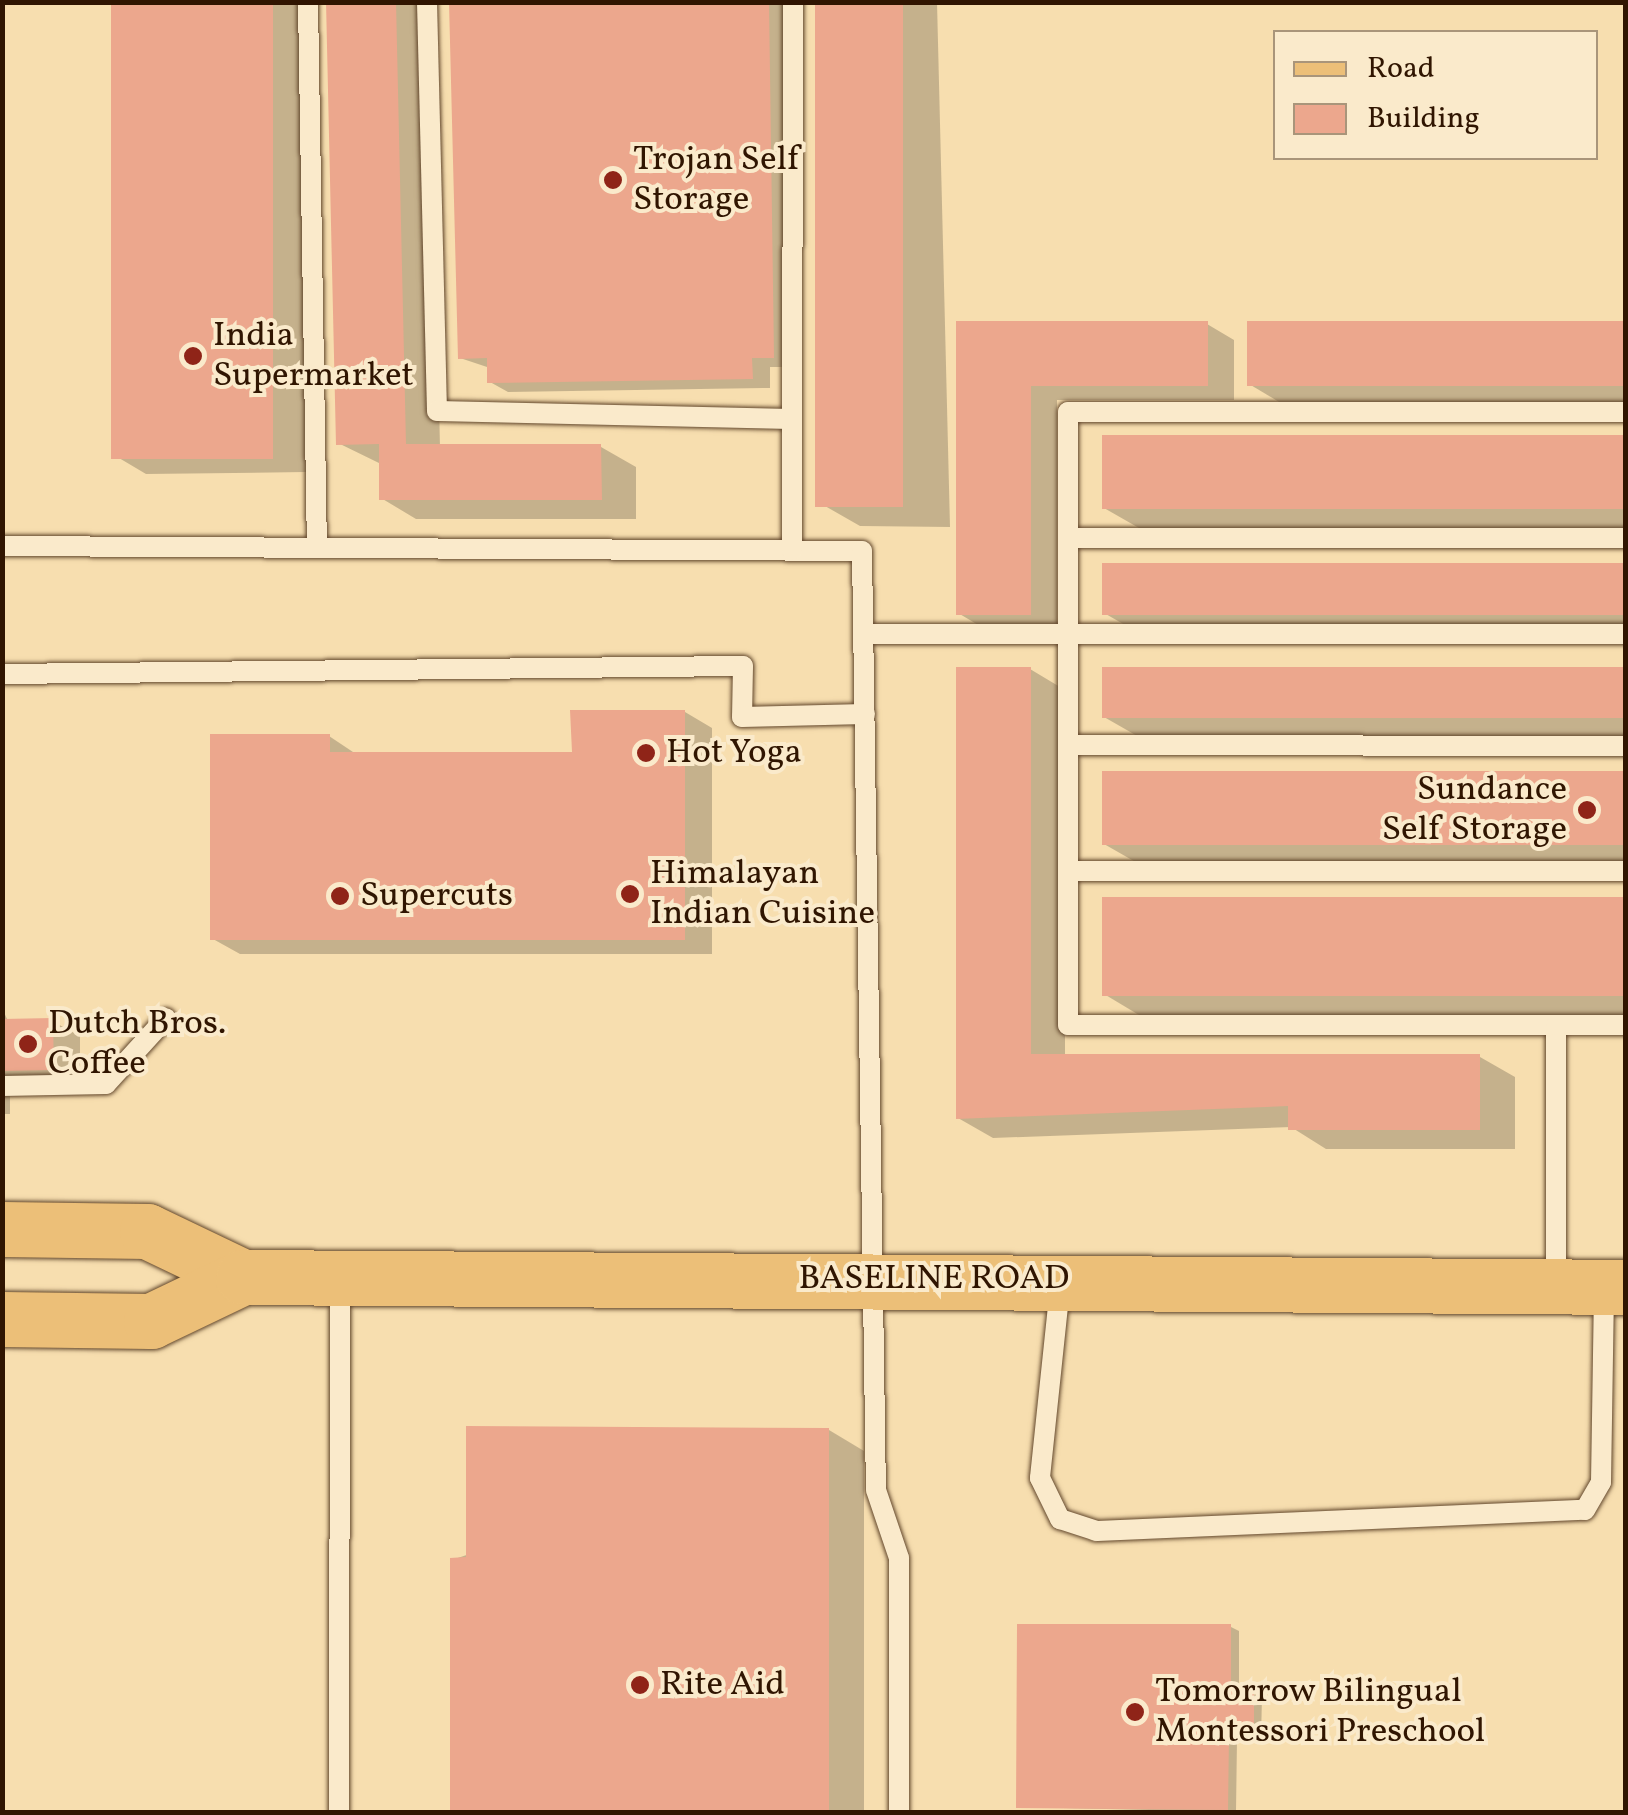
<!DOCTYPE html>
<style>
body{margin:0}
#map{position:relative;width:1628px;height:1815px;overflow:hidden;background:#f7deaf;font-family:Vollkorn,serif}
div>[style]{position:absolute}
.shadow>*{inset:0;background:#0003}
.building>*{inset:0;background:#eca78d;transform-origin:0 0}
.roads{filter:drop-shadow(0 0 2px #62472c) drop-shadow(0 0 2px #62472c)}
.lane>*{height:20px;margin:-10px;padding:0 10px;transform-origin:10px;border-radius:10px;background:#faeacb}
.primary>*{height:55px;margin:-27.5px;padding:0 27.5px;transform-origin:27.5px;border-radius:27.5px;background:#ecbf78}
.dots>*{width:28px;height:28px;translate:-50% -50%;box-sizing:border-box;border:5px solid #faeacb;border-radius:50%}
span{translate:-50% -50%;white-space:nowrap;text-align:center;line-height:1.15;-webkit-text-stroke:8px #faeacb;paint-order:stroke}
.poi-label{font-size:35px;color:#301501}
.left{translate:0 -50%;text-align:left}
.right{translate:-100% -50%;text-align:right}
.street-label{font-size:35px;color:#301501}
.frame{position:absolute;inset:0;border:5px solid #301501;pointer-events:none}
.legend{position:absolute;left:1273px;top:30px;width:325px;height:130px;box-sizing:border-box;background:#faeacb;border:2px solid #a9957a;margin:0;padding:12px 18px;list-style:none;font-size:30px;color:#301501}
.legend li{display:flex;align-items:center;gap:20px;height:50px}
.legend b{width:50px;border:2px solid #a9957a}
</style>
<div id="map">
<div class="shadow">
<div style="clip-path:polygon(114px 2px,300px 2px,306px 472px,146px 474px,119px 458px)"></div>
<div style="clip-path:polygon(329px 2px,430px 2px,440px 447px,601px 447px,636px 467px,636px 519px,416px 519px,381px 498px,381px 464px,338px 443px)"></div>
<div style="clip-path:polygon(451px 2px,787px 2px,792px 367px,770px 367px,770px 388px,508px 392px,490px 382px,490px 368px,460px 358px)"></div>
<div style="clip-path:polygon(818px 2px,937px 2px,950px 527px,860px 526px,825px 506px)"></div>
<div style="clip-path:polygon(958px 324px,1207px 324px,1234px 340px,1234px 400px,1057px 400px,1057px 629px,985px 629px,958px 613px)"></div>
<div style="clip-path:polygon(1626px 324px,1626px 405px,1284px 405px,1249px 384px)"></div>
<div style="clip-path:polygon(1626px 438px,1626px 528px,1139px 528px,1104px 508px)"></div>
<div style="clip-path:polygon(1626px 566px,1626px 633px,1139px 633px,1104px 613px)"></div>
<div style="clip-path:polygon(1030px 669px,1065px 690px,1065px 1057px,1480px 1057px,1515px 1077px,1515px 1149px,1326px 1149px,1291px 1127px,993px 1138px,958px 1118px)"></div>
<div style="clip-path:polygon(1626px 669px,1626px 737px,1139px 737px,1104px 717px)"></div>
<div style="clip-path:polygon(685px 712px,712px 728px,712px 954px,240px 954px,213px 939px,329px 736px,356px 754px,574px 754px)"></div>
<div style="clip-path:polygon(1626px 774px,1626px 864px,1139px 864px,1104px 844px)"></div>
<div style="clip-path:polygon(1626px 900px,1626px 1015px,1139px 1015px,1104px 994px)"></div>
<div style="clip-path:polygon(2px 1008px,8px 1021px,52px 1021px,80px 1036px,80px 1084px,10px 1085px,10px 1114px,2px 1114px)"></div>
<div style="clip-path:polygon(829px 1430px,864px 1451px,864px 1812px,458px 1812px,452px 1560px)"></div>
<div style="clip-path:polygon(1231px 1627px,1239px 1631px,1239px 1691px,1262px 1696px,1261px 1740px,1237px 1740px,1236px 1812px,1019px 1807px)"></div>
</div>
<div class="building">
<div style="left:111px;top:2px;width:162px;height:457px"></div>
<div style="clip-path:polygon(326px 2px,396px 2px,406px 444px,601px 444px,602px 500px,379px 500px,379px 444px,336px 445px)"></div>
<div style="clip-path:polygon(449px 2px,769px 2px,774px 358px,752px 358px,753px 379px,487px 383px,487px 358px,458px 359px)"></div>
<div style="left:815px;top:2px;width:88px;height:505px"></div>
<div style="clip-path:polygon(956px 321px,1208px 321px,1208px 386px,1031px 386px,1031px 615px,956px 615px)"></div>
<div style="left:1247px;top:321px;width:379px;height:65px"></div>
<div style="left:1102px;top:435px;width:524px;height:74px"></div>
<div style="left:1102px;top:563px;width:524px;height:52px"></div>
<div style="clip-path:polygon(956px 667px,1031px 667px,1031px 1054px,1480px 1054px,1480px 1130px,1288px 1130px,1288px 1106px,956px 1119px)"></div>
<div style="left:1102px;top:667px;width:524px;height:51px"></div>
<div style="clip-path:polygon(570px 710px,685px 710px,685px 940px,210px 940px,210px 734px,330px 734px,330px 752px,572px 752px)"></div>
<div style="left:1102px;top:771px;width:524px;height:74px"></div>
<div style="left:1102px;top:897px;width:524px;height:99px"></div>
<div style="left:53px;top:1018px;width:52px;height:51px;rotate:89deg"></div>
<div style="clip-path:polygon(466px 1426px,829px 1428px,829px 1812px,450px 1812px,450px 1558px,466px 1557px)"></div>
<div style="clip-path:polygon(1017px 1624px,1231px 1624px,1231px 1688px,1254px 1688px,1254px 1736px,1229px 1736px,1228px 1810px,1016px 1808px)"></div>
</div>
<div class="roads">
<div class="lane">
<div style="left:308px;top:2px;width:546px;rotate:89.06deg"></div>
<div style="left:427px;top:2px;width:409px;rotate:88.6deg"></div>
<div style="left:437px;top:411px;width:355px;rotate:1.3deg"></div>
<div style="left:1068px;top:538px;width:558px"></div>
<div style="left:2px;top:546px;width:860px;rotate:0.33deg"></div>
<div style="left:862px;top:551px;width:939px;rotate:89.15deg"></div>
<div style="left:876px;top:1490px;width:72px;rotate:71.3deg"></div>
<div style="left:899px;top:1558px;width:254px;rotate:90deg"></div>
<div style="left:792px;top:550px;width:548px;rotate:-89.9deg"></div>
<div style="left:863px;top:634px;width:763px"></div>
<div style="left:2px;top:674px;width:741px;rotate:-0.62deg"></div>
<div style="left:743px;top:666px;width:51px;rotate:91.1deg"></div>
<div style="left:742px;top:717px;width:123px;rotate:-1.4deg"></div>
<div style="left:1068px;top:745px;width:558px;rotate:0.1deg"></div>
<div style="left:1068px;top:871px;width:558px"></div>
<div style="left:1556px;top:1025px;width:488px;rotate:180deg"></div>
<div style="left:1068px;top:1025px;width:613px;rotate:-90deg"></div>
<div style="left:1068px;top:412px;width:558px"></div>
<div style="left:2px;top:1086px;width:104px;rotate:-1.1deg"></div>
<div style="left:106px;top:1084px;width:89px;rotate:-47.7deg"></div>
<div style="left:1556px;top:1283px;width:258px;rotate:-90deg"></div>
<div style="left:1556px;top:1025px;width:70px"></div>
<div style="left:1060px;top:1287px;width:192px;rotate:96deg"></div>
<div style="left:1040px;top:1478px;width:46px;rotate:64deg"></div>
<div style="left:1060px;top:1519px;width:38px;rotate:18deg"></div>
<div style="left:1096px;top:1531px;width:489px;rotate:-2.5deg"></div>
<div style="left:1585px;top:1510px;width:32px;rotate:-60deg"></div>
<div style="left:1601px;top:1482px;width:192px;rotate:-89.1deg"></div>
<div style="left:339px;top:1812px;width:532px;rotate:-89.89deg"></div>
</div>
<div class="primary">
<div style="left:2px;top:1229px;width:145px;rotate:0.8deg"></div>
<div style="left:147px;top:1231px;width:106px;rotate:25.6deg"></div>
<div style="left:2px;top:1319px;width:149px;rotate:0.8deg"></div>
<div style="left:151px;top:1321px;width:102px;rotate:-25.6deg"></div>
<div style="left:243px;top:1277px;width:1383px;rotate:0.41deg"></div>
</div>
</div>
<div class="dots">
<div style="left:613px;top:180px;background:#8f2418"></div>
<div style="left:193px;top:356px;background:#8f2418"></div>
<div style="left:646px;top:753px;background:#8f2418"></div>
<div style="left:1587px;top:810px;background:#8f2418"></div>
<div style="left:630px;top:894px;background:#8f2418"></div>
<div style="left:340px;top:896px;background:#8f2418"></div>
<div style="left:28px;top:1044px;background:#8f2418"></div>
<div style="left:640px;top:1685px;background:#8f2418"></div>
<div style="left:1135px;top:1712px;background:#8f2418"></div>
</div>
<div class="poi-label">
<span class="left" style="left:633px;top:180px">Trojan Self<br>Storage</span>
<span class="left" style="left:213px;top:356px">India<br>Supermarket</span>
<span class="left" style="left:666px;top:753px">Hot Yoga</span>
<span class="right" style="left:1567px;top:810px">Sundance<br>Self Storage</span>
<span class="left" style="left:650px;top:894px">Himalayan<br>Indian Cuisine</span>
<span class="left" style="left:360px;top:896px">Supercuts</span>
<span class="left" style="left:48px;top:1044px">Dutch Bros.<br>Coffee</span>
<span class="left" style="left:660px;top:1685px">Rite Aid</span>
<span class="left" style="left:1155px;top:1712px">Tomorrow Bilingual<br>Montessori Preschool</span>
</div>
<div class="street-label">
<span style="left:934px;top:1279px">BASELINE ROAD</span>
</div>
<div class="frame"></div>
<ul class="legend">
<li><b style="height:12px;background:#ecbf78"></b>Road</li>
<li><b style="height:28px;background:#eca78d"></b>Building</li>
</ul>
</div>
